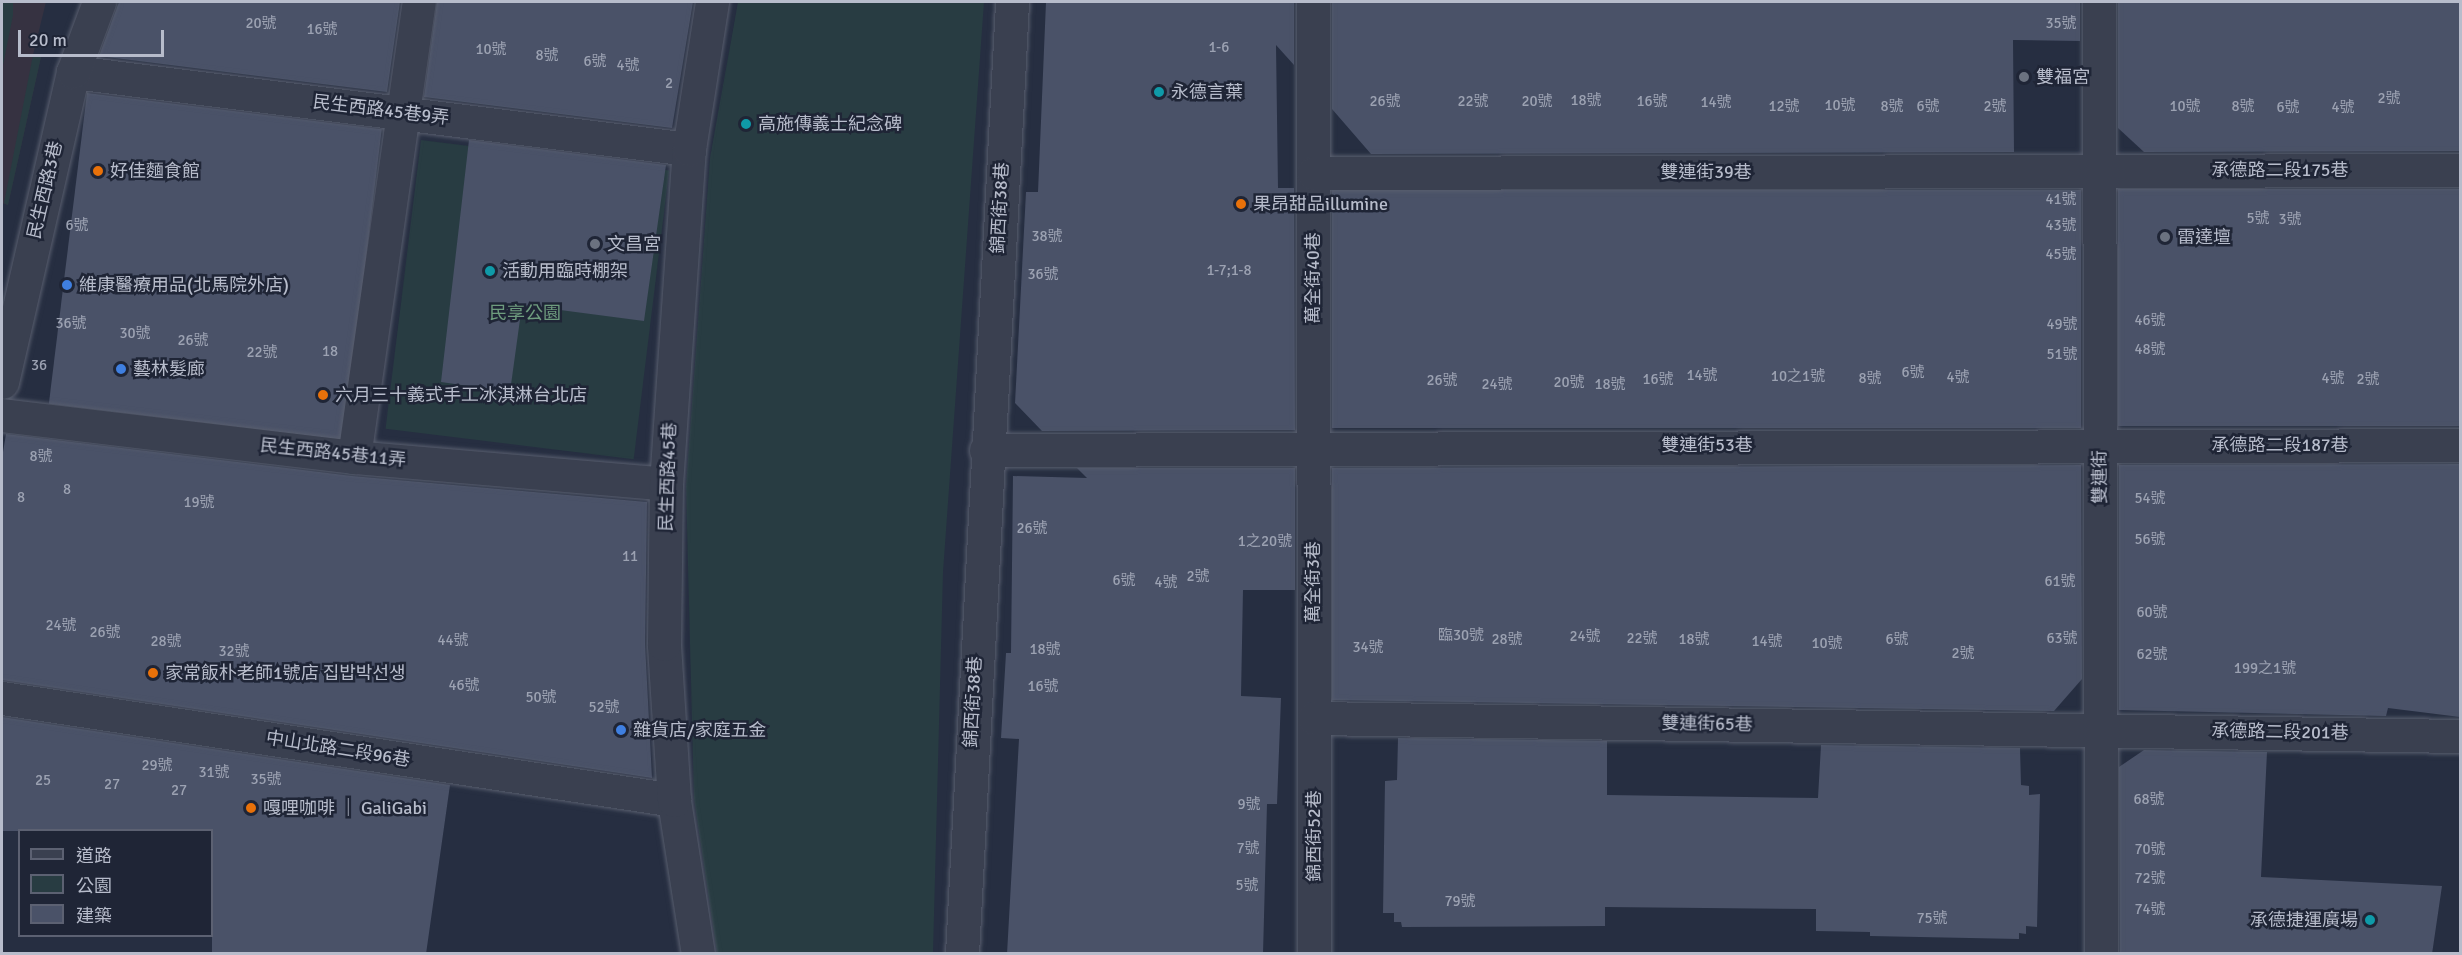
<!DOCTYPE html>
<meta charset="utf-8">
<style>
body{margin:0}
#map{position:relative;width:2462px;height:955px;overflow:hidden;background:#262e41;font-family:Signika,"Noto Sans TC","Noto Sans KR",sans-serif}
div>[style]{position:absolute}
.medical>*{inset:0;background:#363241}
.green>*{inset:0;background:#283c42;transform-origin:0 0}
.building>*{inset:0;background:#4a5268;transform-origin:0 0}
.roads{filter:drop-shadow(0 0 2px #585e6e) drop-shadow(0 0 2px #585e6e)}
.minor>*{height:33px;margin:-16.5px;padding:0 16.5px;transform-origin:16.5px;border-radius:16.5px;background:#3a4050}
.dots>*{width:16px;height:16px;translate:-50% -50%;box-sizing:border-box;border:3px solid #1f2536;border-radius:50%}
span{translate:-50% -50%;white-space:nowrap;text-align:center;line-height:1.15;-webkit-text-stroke:5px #1f2536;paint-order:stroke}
.number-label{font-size:15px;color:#9ca2b2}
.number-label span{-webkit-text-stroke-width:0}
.poi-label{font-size:18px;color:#b7bccb}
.left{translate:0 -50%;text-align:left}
.right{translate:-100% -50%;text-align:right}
.street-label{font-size:18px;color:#b7bccb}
.park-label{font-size:18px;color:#6e9c7e}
.frame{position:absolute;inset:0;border:3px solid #b7bccb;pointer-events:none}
.legend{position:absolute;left:18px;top:829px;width:195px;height:108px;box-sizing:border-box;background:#1f2536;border:2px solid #5c6172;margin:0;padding:8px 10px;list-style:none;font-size:18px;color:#b7bccb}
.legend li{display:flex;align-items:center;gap:12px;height:30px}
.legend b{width:30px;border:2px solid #5c6172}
.scale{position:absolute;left:18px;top:30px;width:146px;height:27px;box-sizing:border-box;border:3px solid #b7bccb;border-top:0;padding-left:8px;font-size:18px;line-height:21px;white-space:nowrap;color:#b7bccb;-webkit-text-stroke:4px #1f2536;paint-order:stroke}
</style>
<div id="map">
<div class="medical">
<div style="clip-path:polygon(2px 2px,46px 2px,33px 55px,41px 57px,8px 205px,2px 203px)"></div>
</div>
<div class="green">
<div style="clip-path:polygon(2px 2px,13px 2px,13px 15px,2px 70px)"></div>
<div style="clip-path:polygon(738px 2px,984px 2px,943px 572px,933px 953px,717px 953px,694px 799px,686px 486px,710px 158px)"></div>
<div style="clip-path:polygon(33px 55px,41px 57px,8px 205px,4px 203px)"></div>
<div style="left:421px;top:140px;width:250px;height:291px;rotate:7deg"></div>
</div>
<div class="building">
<div style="clip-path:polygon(119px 2px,400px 2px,387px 92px,99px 56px)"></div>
<div style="clip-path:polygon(437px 2px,693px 2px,672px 128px,424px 97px)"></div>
<div style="clip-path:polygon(1046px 2px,1294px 2px,1294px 65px,1276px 45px,1278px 188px,1294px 188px,1295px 430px,1042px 431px,1015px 403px,1026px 192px,1038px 192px)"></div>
<div style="clip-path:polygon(1332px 2px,2080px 2px,2080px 41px,2013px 40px,2014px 152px,1371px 154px,1332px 109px)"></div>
<div style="clip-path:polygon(2118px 2px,2460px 2px,2460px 151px,2144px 152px,2118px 128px)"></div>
<div style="left:87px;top:93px;width:297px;height:313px;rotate:7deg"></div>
<div style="clip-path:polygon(469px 140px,666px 165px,644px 321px,522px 305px,510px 392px,441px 382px)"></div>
<div style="left:2460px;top:189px;width:237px;height:342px;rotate:90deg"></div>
<div style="left:2081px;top:190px;width:238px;height:749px;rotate:90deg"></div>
<div style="clip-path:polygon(6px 434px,352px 476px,647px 502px,645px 644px,652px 778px,2px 680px,2px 458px)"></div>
<div style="clip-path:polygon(2460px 464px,2460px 717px,2388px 708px,2386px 716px,2119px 710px,2119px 465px)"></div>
<div style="clip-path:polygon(2081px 465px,2082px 679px,2054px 711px,1332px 700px,1332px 468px)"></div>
<div style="clip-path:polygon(1077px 468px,1295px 468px,1295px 590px,1243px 590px,1241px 696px,1281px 698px,1277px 804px,1267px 804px,1263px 954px,1007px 954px,1019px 739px,1001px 738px,1006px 653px,1011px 653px,1013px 476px,1087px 478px)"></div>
<div style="clip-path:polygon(2px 717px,450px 785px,426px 954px,212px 954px,212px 831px,2px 831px)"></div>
<div style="clip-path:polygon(1398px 738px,1607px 741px,1607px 795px,1818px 798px,1821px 745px,2020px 748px,2021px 785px,2029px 786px,2029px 795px,2040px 794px,2037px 927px,2026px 926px,2026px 934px,2019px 933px,2019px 939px,1870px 936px,1870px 932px,1816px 931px,1816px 909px,1605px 907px,1605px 926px,1402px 927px,1401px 922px,1394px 922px,1394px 913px,1383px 913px,1385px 781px,1397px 780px)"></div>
<div style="clip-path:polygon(2144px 750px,2267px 752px,2261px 877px,2442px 886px,2432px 954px,2120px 954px,2119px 767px)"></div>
</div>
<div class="roads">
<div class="minor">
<div style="left:1313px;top:2px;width:952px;rotate:89.94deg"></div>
<div style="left:2099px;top:2px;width:952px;rotate:89.88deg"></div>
<div style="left:73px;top:72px;width:621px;rotate:7.13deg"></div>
<div style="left:1313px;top:173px;width:1147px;rotate:-0.15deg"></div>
<div style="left:2px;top:382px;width:318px;rotate:-77.1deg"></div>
<div style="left:73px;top:72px;width:75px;rotate:-69.6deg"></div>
<div style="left:2px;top:415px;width:354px;rotate:6.8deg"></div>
<div style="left:354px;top:457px;width:313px;rotate:4.9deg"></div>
<div style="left:986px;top:450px;width:1474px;rotate:-0.19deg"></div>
<div style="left:354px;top:457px;width:460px;rotate:-81.9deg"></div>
<div style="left:2px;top:698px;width:680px;rotate:8.63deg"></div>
<div style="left:1314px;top:718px;width:1146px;rotate:0.9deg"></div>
<div style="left:698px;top:954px;width:156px;rotate:-98.9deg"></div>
<div style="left:674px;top:800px;width:156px;rotate:-93.7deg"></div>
<div style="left:664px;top:644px;width:160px;rotate:-89.3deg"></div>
<div style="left:666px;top:484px;width:336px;rotate:-86.1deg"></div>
<div style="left:689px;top:149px;width:149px;rotate:-81.1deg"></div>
<div style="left:962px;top:954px;width:953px;rotate:-86.99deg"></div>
</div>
</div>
<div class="dots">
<div style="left:2024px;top:77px;background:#6b7280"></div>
<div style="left:1159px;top:92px;background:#0f9aa8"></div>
<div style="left:746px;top:124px;background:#0f9aa8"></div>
<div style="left:98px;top:171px;background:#e8710a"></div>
<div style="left:1241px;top:204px;background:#e8710a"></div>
<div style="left:2165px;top:237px;background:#6b7280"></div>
<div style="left:595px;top:244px;background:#6b7280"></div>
<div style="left:490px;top:271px;background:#0f9aa8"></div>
<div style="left:67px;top:285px;background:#3f7fe0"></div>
<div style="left:121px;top:369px;background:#3f7fe0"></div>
<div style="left:323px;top:395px;background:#e8710a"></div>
<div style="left:153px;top:673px;background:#e8710a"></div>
<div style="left:621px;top:730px;background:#3f7fe0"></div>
<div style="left:251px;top:808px;background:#e8710a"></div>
<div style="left:2370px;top:920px;background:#0f9aa8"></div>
</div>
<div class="number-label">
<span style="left:261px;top:24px">20號</span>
<span style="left:2061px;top:24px">35號</span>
<span style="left:322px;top:30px">16號</span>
<span style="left:1219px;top:48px">1-6</span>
<span style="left:491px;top:50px">10號</span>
<span style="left:547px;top:56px">8號</span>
<span style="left:595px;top:62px">6號</span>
<span style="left:628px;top:66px">4號</span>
<span style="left:669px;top:84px">2</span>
<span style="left:2389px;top:99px">2號</span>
<span style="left:1586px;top:101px">18號</span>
<span style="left:1385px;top:102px">26號</span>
<span style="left:1473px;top:102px">22號</span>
<span style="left:1537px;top:102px">20號</span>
<span style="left:1652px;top:102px">16號</span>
<span style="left:1716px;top:103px">14號</span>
<span style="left:1840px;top:106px">10號</span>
<span style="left:1784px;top:107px">12號</span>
<span style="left:1892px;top:107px">8號</span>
<span style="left:1928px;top:107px">6號</span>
<span style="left:1995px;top:107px">2號</span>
<span style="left:2185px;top:107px">10號</span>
<span style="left:2243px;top:107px">8號</span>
<span style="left:2288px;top:108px">6號</span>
<span style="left:2343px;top:108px">4號</span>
<span style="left:2061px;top:200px">41號</span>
<span style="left:2258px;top:219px">5號</span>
<span style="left:2290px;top:220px">3號</span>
<span style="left:77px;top:226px">6號</span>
<span style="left:2061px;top:226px">43號</span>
<span style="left:1047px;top:237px">38號</span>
<span style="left:2061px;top:255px">45號</span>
<span style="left:1229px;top:271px">1-7;1-8</span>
<span style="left:1043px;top:275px">36號</span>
<span style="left:2150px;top:321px">46號</span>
<span style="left:71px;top:324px">36號</span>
<span style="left:2062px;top:325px">49號</span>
<span style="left:135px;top:334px">30號</span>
<span style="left:193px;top:341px">26號</span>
<span style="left:2150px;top:350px">48號</span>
<span style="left:330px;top:352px">18</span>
<span style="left:262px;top:353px">22號</span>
<span style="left:2062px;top:355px">51號</span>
<span style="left:39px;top:366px">36</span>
<span style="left:1913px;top:373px">6號</span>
<span style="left:1702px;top:376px">14號</span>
<span style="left:1798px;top:377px">10之1號</span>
<span style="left:1958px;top:378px">4號</span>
<span style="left:1870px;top:379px">8號</span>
<span style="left:2333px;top:379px">4號</span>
<span style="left:1658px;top:380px">16號</span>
<span style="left:2368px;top:380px">2號</span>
<span style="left:1442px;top:381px">26號</span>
<span style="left:1569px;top:383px">20號</span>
<span style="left:1497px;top:385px">24號</span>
<span style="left:1610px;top:385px">18號</span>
<span style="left:41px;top:457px">8號</span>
<span style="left:67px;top:490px">8</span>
<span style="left:21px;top:498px">8</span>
<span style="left:2150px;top:499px">54號</span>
<span style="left:199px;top:503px">19號</span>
<span style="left:1032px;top:529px">26號</span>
<span style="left:2150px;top:540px">56號</span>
<span style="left:1265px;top:542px">1之20號</span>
<span style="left:630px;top:557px">11</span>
<span style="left:1198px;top:577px">2號</span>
<span style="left:1124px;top:581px">6號</span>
<span style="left:2060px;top:582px">61號</span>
<span style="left:1166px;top:583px">4號</span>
<span style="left:2152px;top:613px">60號</span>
<span style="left:61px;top:626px">24號</span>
<span style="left:105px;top:633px">26號</span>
<span style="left:1461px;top:636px">臨30號</span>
<span style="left:1585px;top:637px">24號</span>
<span style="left:1642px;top:639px">22號</span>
<span style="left:2062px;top:639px">63號</span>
<span style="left:1507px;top:640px">28號</span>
<span style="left:1694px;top:640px">18號</span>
<span style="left:1897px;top:640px">6號</span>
<span style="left:453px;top:641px">44號</span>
<span style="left:166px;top:642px">28號</span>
<span style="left:1767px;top:642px">14號</span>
<span style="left:1827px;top:644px">10號</span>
<span style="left:1368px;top:648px">34號</span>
<span style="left:1045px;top:650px">18號</span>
<span style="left:234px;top:652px">32號</span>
<span style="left:1963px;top:654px">2號</span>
<span style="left:2152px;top:655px">62號</span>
<span style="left:2265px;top:669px">199之1號</span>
<span style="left:464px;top:686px">46號</span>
<span style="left:1043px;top:687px">16號</span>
<span style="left:541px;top:698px">50號</span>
<span style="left:604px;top:708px">52號</span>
<span style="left:157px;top:766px">29號</span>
<span style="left:214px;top:773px">31號</span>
<span style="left:266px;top:780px">35號</span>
<span style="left:43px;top:781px">25</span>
<span style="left:112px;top:785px">27</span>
<span style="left:179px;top:791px">27</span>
<span style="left:2149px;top:800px">68號</span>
<span style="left:1249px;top:805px">9號</span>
<span style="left:1248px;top:849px">7號</span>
<span style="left:2150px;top:850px">70號</span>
<span style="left:2150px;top:879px">72號</span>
<span style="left:1247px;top:886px">5號</span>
<span style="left:1460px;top:902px">79號</span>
<span style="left:2150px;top:910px">74號</span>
<span style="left:1932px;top:919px">75號</span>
</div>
<div class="poi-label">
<span class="left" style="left:2036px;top:77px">雙福宮</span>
<span class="left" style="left:1171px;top:92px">永德言葉</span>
<span class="left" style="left:758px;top:124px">高施傳義士紀念碑</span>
<span class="left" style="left:110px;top:171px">好佳麵食館</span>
<span class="left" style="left:1253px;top:204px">果昂甜品illumine</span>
<span class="left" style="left:2177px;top:237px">雷達壇</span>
<span class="left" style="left:607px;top:244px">文昌宮</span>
<span class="left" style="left:502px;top:271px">活動用臨時棚架</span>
<span class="left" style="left:79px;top:285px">維康醫療用品(北馬院外店)</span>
<span class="left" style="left:133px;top:369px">藝林髮廊</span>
<span class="left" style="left:335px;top:395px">六月三十義式手工冰淇淋台北店</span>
<span class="left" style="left:165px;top:673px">家常飯朴老師1號店 집밥박선생</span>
<span class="left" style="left:633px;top:730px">雜貨店/家庭五金</span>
<span class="left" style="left:263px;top:808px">嘎哩咖啡 ｜ GaliGabi</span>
<span class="right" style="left:2358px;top:920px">承德捷運廣場</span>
</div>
<div class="street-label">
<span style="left:381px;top:110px;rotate:7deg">民生西路45巷9弄</span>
<span style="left:2280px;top:170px">承德路二段175巷</span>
<span style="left:1706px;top:172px">雙連街39巷</span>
<span style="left:45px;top:190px;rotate:-77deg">民生西路3巷</span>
<span style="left:1000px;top:208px;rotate:-87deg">錦西街38巷</span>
<span style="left:1313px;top:278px;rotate:-90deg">萬全街40巷</span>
<span style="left:1707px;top:445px">雙連街53巷</span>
<span style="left:2280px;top:445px">承德路二段187巷</span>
<span style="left:333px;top:453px;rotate:6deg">民生西路45巷11弄</span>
<span style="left:668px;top:477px;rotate:-88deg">民生西路45巷</span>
<span style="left:2100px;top:477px;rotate:-90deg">雙連街</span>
<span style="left:1313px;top:582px;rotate:-90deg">萬全街3巷</span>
<span style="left:973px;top:702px;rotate:-87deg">錦西街38巷</span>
<span style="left:1707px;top:724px;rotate:1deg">雙連街65巷</span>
<span style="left:2280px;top:732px;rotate:1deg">承德路二段201巷</span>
<span style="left:338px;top:749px;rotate:9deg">中山北路二段96巷</span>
<span style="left:1314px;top:836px;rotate:-90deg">錦西街52巷</span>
</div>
<div class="park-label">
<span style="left:525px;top:313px">民享公園</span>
</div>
<div class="frame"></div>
<ul class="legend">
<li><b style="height:8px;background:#3a4050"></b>道路</li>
<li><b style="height:16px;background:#283c42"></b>公園</li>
<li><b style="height:16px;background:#4a5268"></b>建築</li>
</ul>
<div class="scale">20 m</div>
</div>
